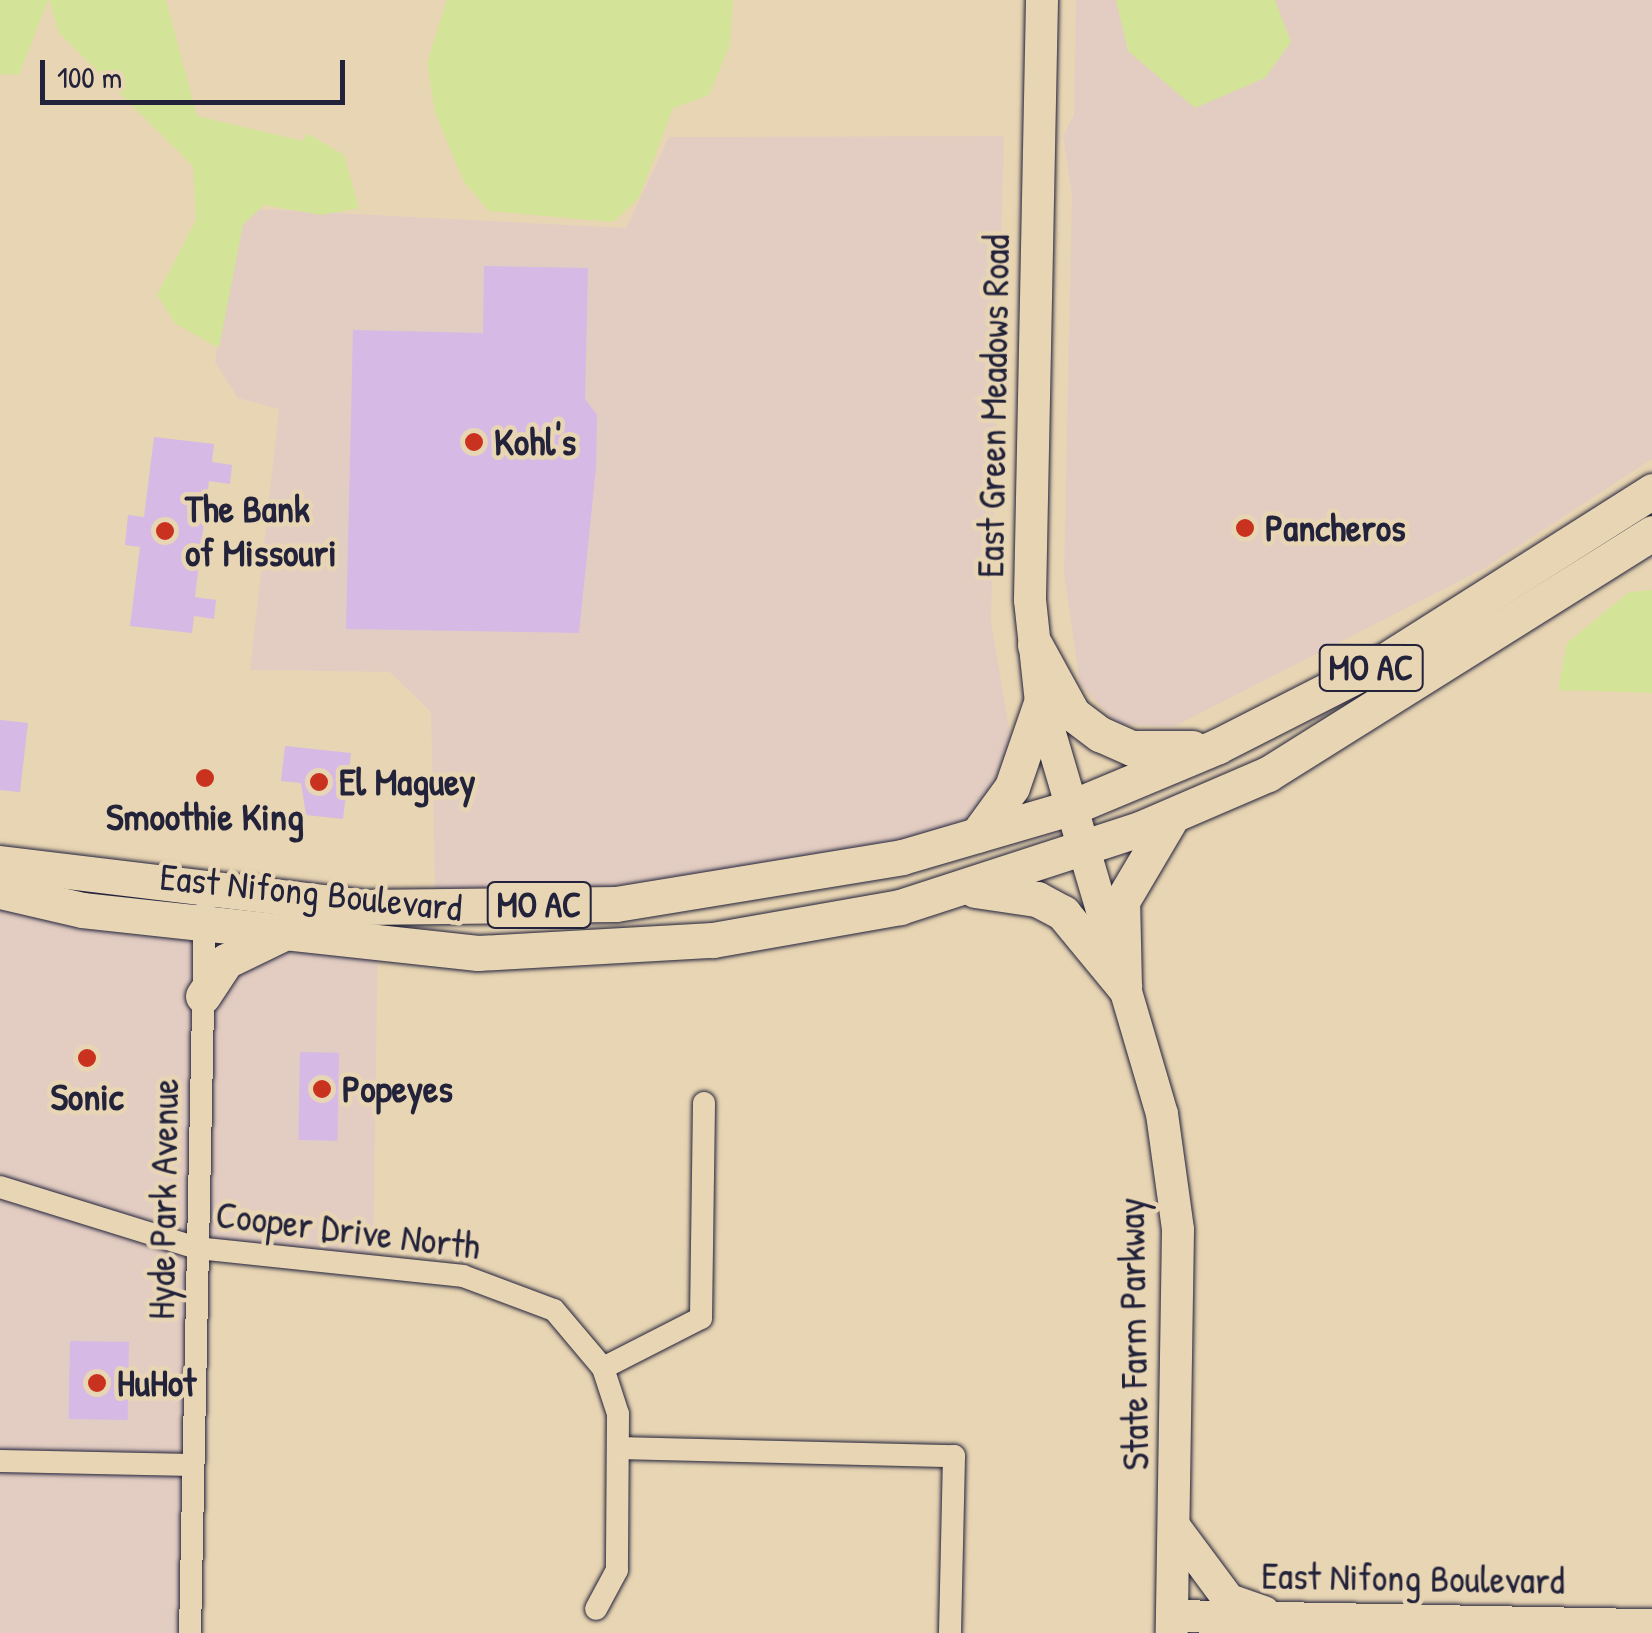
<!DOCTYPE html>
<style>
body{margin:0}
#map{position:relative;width:1652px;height:1633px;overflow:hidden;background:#e8d5b3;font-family:"Patrick Hand",sans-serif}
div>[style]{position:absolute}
.built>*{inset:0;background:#e3cdc2}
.green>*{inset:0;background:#d3e397}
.building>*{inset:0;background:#d7b9e6;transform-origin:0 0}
.roads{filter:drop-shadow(0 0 2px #22223b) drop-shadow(0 0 2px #22223b)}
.street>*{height:22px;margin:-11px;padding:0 11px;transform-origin:11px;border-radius:11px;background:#e8d5b3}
.secondary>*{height:32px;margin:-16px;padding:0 16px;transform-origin:16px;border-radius:16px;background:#e8d5b3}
.primary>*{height:35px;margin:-17.5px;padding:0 17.5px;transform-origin:17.5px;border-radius:17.5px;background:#e8d5b3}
.dots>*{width:28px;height:28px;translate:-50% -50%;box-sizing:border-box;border:5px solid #e8d5b3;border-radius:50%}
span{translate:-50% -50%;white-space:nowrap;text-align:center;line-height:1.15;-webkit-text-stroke:9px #e8d5b3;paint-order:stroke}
.shield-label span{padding:2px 8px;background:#e8d5b3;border:2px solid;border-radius:8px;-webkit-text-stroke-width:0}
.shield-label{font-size:35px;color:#22223b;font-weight:700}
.street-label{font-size:38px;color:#22223b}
.poi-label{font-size:38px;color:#22223b;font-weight:700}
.left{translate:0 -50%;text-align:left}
.scale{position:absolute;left:40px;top:60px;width:305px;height:45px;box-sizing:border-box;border:5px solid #22223b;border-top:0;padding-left:12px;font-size:30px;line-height:35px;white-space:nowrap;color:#22223b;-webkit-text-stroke:8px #e8d5b3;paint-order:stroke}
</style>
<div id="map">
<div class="built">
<div style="clip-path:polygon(1076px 0,1652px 0,1652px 459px,1483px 569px,1173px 727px,1117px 724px,1080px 684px,1064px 573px,1072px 194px,1063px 136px,1074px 115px)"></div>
<div style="clip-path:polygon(1004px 136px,991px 621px,1027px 835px,867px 880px,649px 917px,436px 925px,431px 712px,390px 672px,250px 670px,279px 409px,238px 398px,215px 362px,239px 208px,626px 228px,669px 137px)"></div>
<div style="clip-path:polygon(0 878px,378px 927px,373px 1274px,211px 1260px,201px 1633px,0 1633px)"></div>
</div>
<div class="green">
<div style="clip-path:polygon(0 0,48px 0,19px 75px,0 74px)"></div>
<div style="clip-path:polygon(49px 0,166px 0,197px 116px,303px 141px,307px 133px,344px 155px,359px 208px,321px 215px,264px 205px,243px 225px,219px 348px,176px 324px,157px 295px,196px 220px,193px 166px,59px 33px)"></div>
<div style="clip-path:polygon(447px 0,733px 0,730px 44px,709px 95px,673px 108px,639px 198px,613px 222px,489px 211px,464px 182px,435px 113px,427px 63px)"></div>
<div style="clip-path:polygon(1116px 0,1275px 0,1291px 42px,1265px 78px,1195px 108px,1128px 51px)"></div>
<div style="clip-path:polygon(1652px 590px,1652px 693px,1558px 690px,1567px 643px,1629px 592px)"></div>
</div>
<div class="building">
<div style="clip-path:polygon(484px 266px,588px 268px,585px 399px,597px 415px,596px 468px,579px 633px,346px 629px,353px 330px,483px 333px)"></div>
<div style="clip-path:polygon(154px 437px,214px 444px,212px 462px,232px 465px,230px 484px,209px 481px,195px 597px,216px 600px,214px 619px,194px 616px,192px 633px,130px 626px,140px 547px,125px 545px,128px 515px,144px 517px)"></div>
<div style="clip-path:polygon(0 720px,28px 723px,20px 792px,0 790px)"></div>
<div style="clip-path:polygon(285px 746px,351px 753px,343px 819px,306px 815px,301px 783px,281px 781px)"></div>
<div style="left:300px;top:1052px;width:39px;height:88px;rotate:1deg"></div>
<div style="left:70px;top:1341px;width:59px;height:78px;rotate:1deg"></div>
</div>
<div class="roads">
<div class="street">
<div style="left:0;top:1187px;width:206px;rotate:17.2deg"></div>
<div style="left:197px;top:1248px;width:267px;rotate:6deg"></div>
<div style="left:463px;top:1276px;width:97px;rotate:20.5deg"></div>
<div style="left:554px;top:1310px;width:76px;rotate:49.8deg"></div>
<div style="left:603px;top:1368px;width:48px;rotate:71.9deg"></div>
<div style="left:618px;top:1414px;width:156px;rotate:90.4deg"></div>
<div style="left:617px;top:1570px;width:44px;rotate:118.3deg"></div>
<div style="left:603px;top:1368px;width:110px;rotate:-27deg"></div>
<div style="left:701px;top:1318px;width:215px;rotate:-89.2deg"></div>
<div style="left:619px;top:1448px;width:335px;rotate:1.4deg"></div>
<div style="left:954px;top:1456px;width:177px;rotate:91.3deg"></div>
<div style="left:0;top:1461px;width:193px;rotate:1.2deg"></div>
<div style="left:190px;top:1633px;width:721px;rotate:-88.81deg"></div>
</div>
<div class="secondary">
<div style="left:1042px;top:0;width:600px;rotate:91.15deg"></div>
<div style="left:1030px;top:600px;width:104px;rotate:83.9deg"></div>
<div style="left:1041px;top:703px;width:428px;rotate:73.6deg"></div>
<div style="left:1162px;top:1114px;width:117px;rotate:82.1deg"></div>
<div style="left:1178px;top:1230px;width:403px;rotate:90.9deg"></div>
<div style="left:1174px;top:1526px;width:92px;rotate:53.4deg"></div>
<div style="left:1229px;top:1600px;width:37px;rotate:19deg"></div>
<div style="left:1173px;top:1616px;width:479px;rotate:1.1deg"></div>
</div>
<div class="primary">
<div style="left:1035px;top:645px;width:79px;rotate:61.2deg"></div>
<div style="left:1073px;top:714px;width:34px;rotate:37deg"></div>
<div style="left:1100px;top:734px;width:35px;rotate:24deg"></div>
<div style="left:1132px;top:748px;width:60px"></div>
<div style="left:977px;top:835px;width:59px;rotate:-53.9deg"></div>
<div style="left:1012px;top:787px;width:89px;rotate:-71deg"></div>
<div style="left:0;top:863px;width:364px;rotate:6.9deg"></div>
<div style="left:361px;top:907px;width:255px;rotate:-0.7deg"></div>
<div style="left:616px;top:904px;width:290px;rotate:-9.3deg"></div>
<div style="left:902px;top:857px;width:175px;rotate:-16.3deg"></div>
<div style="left:1070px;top:808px;width:160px;rotate:-22.7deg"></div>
<div style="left:1218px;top:746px;width:185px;rotate:-27deg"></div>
<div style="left:1383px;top:662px;width:319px;rotate:-32.4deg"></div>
<div style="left:975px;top:890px;width:63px;rotate:8.3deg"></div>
<div style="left:1037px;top:899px;width:30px;rotate:28deg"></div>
<div style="left:1063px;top:913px;width:96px;rotate:50.5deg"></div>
<div style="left:0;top:891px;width:84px;rotate:13deg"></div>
<div style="left:82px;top:910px;width:398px;rotate:6.2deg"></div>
<div style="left:478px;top:953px;width:235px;rotate:-3.2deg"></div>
<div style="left:713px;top:940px;width:190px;rotate:-10deg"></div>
<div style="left:900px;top:907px;width:252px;rotate:-18deg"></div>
<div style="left:1140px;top:829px;width:139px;rotate:-23.3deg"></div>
<div style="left:1268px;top:774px;width:453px;rotate:-32.1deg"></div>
<div style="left:1124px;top:986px;width:85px;rotate:-91.3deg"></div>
<div style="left:1122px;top:901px;width:96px;rotate:-59.4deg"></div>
<div style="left:203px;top:996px;width:42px;rotate:-56.7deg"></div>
<div style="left:226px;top:961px;width:67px;rotate:-25.8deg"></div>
</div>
</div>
<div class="dots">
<div style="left:474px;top:442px;background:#c8321e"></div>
<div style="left:1245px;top:528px;background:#c8321e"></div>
<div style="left:165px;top:531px;background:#c8321e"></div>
<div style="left:205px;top:778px;background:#c8321e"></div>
<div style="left:319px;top:782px;background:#c8321e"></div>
<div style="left:87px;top:1058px;background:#c8321e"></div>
<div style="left:322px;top:1089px;background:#c8321e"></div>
<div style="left:97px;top:1383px;background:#c8321e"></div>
</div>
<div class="shield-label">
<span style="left:1371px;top:668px">MO AC</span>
<span style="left:539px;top:905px">MO AC</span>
</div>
<div class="street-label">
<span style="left:993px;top:406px;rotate:-89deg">East Green Meadows Road</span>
<span style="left:311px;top:892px;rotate:6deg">East Nifong Boulevard</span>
<span style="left:163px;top:1199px;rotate:-89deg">Hyde Park Avenue</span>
<span style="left:348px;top:1230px;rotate:7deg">Cooper Drive North</span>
<span style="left:1133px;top:1334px;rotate:-91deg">State Farm Parkway</span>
<span style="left:1413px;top:1578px;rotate:1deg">East Nifong Boulevard</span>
</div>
<div class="poi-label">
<span class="left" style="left:494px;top:442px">Kohl's</span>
<span class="left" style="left:185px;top:531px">The Bank<br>of Missouri</span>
<span class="left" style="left:1265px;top:528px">Pancheros</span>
<span class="left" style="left:339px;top:782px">El Maguey</span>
<span style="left:205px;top:817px">Smoothie King</span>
<span class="left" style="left:342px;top:1089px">Popeyes</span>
<span style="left:87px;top:1097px">Sonic</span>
<span class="left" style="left:117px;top:1383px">HuHot</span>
</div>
<div class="scale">100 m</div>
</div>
